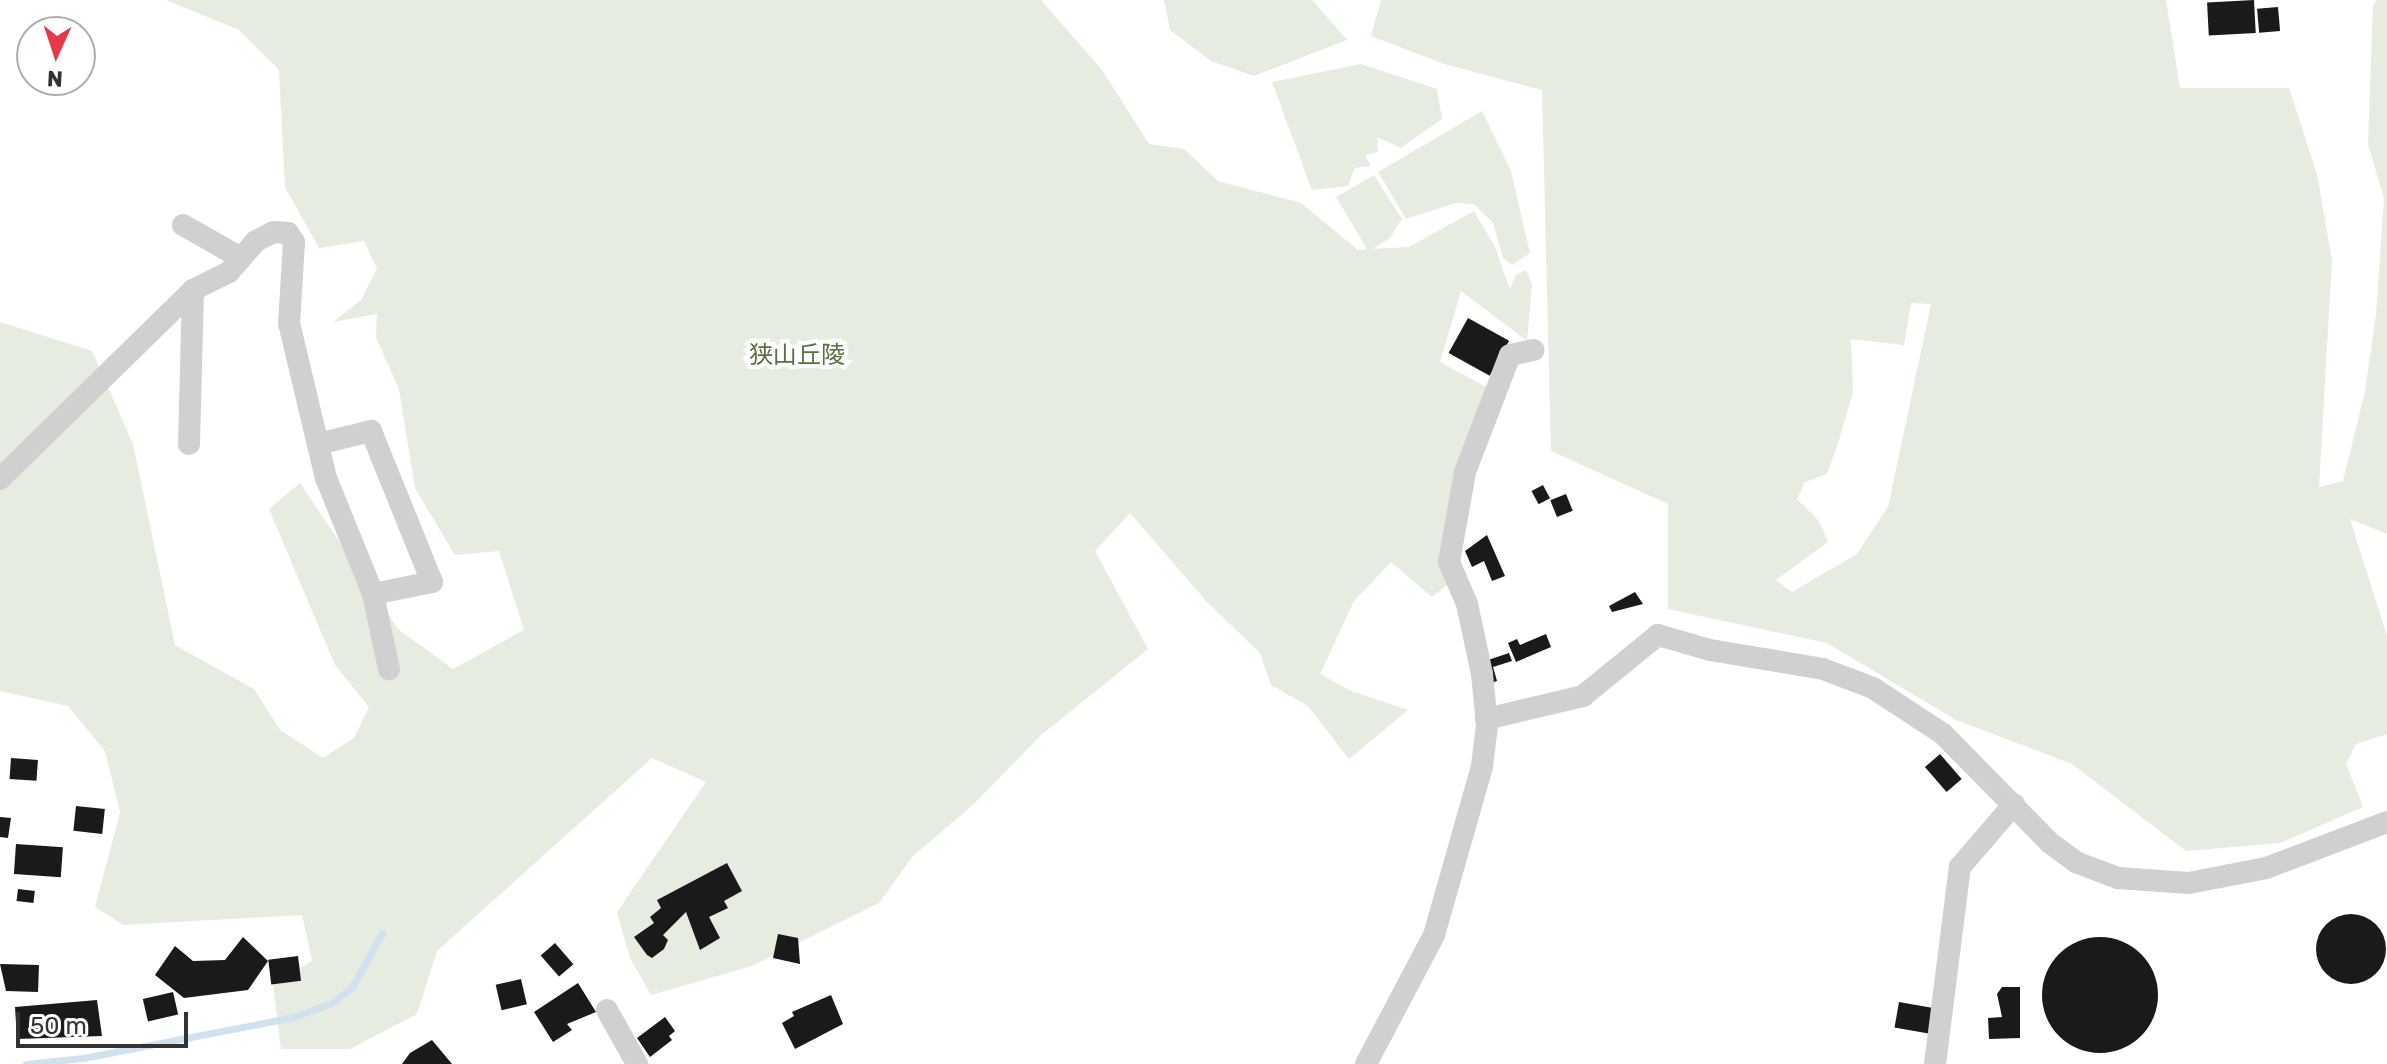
<!DOCTYPE html>
<meta charset="utf-8">
<style>
body{margin:0}
#map{position:relative;width:2387px;height:1064px;overflow:hidden;background:#fff;font-family:Rubik,"Noto Sans JP",sans-serif}
div>[style]{position:absolute}
.green>*{inset:0;background:#e6ecdf}
.stream>*{height:7px;margin:-3.5px;padding:0 3.5px;transform-origin:3.5px;border-radius:3.5px;background:#cfe2ee}
.building>*{inset:0;background:#1a1a1a;transform-origin:0 0}
.round{border-radius:50%}
.minor>*{height:22px;margin:-11px;padding:0 11px;transform-origin:11px;border-radius:11px;background:#d0d0d0}
span{translate:-50% -50%;white-space:nowrap;text-align:center;line-height:1.15;-webkit-text-stroke:8px #fff;paint-order:stroke}
.park-label{font-size:24px;color:#56703f}
.north{position:absolute;left:16px;top:16px;width:80px;height:80px;box-sizing:border-box;background:#fff;border:2px solid #adadad;border-radius:50%;rotate:183deg;font-size:22px;font-weight:700;line-height:32px;text-align:center;color:#333}
.north::after{content:'';display:block;margin:auto;width:28px;height:36px;background:#e63946;clip-path:polygon(50% 0,100% 100%,50% 72%,0 100%)}
.scale{position:absolute;left:16px;top:1012px;width:172px;height:36px;box-sizing:border-box;border:4px solid #333;border-top:0;padding-left:10px;font-size:24px;line-height:28px;white-space:nowrap;color:#333;-webkit-text-stroke:6px #fff;paint-order:stroke}
</style>
<div id="map">
<div class="green">
<div style="clip-path:polygon(166px 0,1041px 0,1102px 70px,1149px 144px,1184px 149px,1218px 181px,1301px 203px,1358px 250px,1367px 249px,1336px 197px,1374px 175px,1402px 219px,1390px 238px,1373px 249px,1409px 247px,1474px 211px,1495px 247px,1510px 289px,1516px 275px,1526px 270px,1532px 285px,1527px 341px,1461px 291px,1440px 362px,1490px 389px,1451px 582px,1432px 597px,1391px 562px,1354px 601px,1320px 674px,1351px 691px,1408px 710px,1349px 759px,1308px 706px,1271px 685px,1260px 653px,1207px 602px,1130px 513px,1095px 551px,1148px 649px,1041px 735px,974px 804px,912px 857px,879px 903px,752px 966px,651px 995px,630px 958px,617px 912px,706px 782px,652px 758px,437px 951px,417px 1014px,350px 1049px,281px 1049px,273px 984px,312px 961px,302px 915px,123px 925px,95px 907px,120px 812px,105px 751px,68px 706px,0 691px,0 322px,92px 351px,133px 444px,175px 645px,254px 689px,280px 730px,323px 758px,354px 738px,369px 707px,335px 665px,269px 509px,300px 483px,398px 629px,453px 669px,524px 630px,499px 551px,455px 555px,415px 488px,399px 390px,376px 337px,377px 314px,333px 322px,361px 300px,377px 269px,364px 241px,319px 248px,285px 187px,279px 70px,239px 30px)"></div>
<div style="clip-path:polygon(1164px 0,1312px 0,1347px 40px,1254px 76px,1211px 61px,1170px 30px)"></div>
<div style="clip-path:polygon(evenodd,1381px 0,2166px 0,2180px 88px,2289px 88px,2317px 174px,2332px 260px,2319px 487px,2343px 481px,2365px 391px,2376px 314px,2384px 199px,2368px 144px,2373px 6px,2376px 0,2387px 0,2387px 534px,2350px 519px,2387px 636px,2387px 734px,2356px 744px,2346px 764px,2363px 807px,2280px 843px,2186px 851px,2072px 764px,1956px 720px,1827px 643px,1668px 609px,1668px 504px,1551px 451px,1542px 90px,1444px 64px,1371px 36px,1381px 0,1911px 303px,1931px 304px,1888px 507px,1857px 554px,1792px 592px,1776px 580px,1828px 542px,1819px 521px,1797px 499px,1805px 482px,1827px 474px,1839px 440px,1853px 392px,1851px 339px,1904px 345px,1911px 303px)"></div>
<div style="clip-path:polygon(1361px 64px,1437px 89px,1442px 119px,1401px 148px,1377px 137px,1378px 152px,1365px 155px,1371px 166px,1355px 168px,1348px 186px,1312px 190px,1272px 82px)"></div>
<div style="clip-path:polygon(1482px 111px,1511px 171px,1530px 253px,1512px 265px,1503px 258px,1493px 223px,1474px 204px,1456px 203px,1406px 219px,1378px 172px)"></div>
</div>
<div class="stream">
<div style="left:26px;top:1064px;width:57px;rotate:-6deg"></div>
<div style="left:83px;top:1058px;width:214px;rotate:-11deg"></div>
<div style="left:293px;top:1017px;width:41px;rotate:-19.7deg"></div>
<div style="left:332px;top:1003px;width:26px;rotate:-39deg"></div>
<div style="left:352px;top:987px;width:62px;rotate:-60.9deg"></div>
</div>
<div class="building">
<div style="left:2254px;top:0;width:33px;height:47px;rotate:87deg"></div>
<div style="left:2278px;top:7px;width:24px;height:21px;rotate:85deg"></div>
<div style="left:1468px;top:318px;width:47px;height:40px;rotate:29deg"></div>
<div style="left:1543px;top:485px;width:15px;height:13px;rotate:62deg"></div>
<div style="left:1566px;top:494px;width:18px;height:17px;rotate:68deg"></div>
<div style="clip-path:polygon(1487px 535px,1505px 576px,1492px 581px,1484px 561px,1472px 567px,1465px 551px)"></div>
<div style="clip-path:polygon(1635px 592px,1643px 604px,1612px 612px,1609px 606px)"></div>
<div style="clip-path:polygon(1546px 634px,1551px 647px,1516px 662px,1508px 643px,1517px 639px,1520px 645px)"></div>
<div style="clip-path:polygon(1509px 653px,1512px 661px,1493px 667px,1497px 681px,1491px 683px,1485px 661px)"></div>
<div style="left:1940px;top:754px;width:33px;height:20px;rotate:49deg"></div>
<div style="left:11px;top:758px;width:27px;height:21px;rotate:4deg"></div>
<div style="left:76px;top:806px;width:29px;height:25px;rotate:6deg"></div>
<div style="clip-path:polygon(0 817px,11px 818px,8px 838px,0 837px)"></div>
<div style="left:16px;top:844px;width:47px;height:30px;rotate:4deg"></div>
<div style="clip-path:polygon(727px 863px,742px 891px,724px 901px,728px 908px,709px 917px,720px 938px,700px 950px,686px 912px,663px 935px,668px 940px,664px 949px,652px 958px,647px 955px,634px 937px,654px 923px,650px 917px,661px 908px,657px 900px)"></div>
<div style="left:18px;top:889px;width:17px;height:12px;rotate:7deg"></div>
<div class="round" style="left:2316px;top:914px;width:70px;height:70px"></div>
<div style="clip-path:polygon(778px 934px,798px 938px,800px 964px,773px 958px)"></div>
<div class="round" style="left:2042px;top:937px;width:116px;height:116px"></div>
<div style="clip-path:polygon(243px 937px,268px 961px,248px 990px,184px 998px,155px 975px,175px 946px,193px 961px,225px 960px)"></div>
<div style="left:555px;top:943px;width:28px;height:19px;rotate:49deg"></div>
<div style="left:298px;top:956px;width:25px;height:30px;rotate:83deg"></div>
<div style="clip-path:polygon(0 964px,39px 965px,38px 992px,6px 991px)"></div>
<div style="left:521px;top:979px;width:26px;height:26px;rotate:77deg"></div>
<div style="clip-path:polygon(578px 983px,596px 1012px,567px 1024px,572px 1030px,553px 1042px,534px 1012px)"></div>
<div style="clip-path:polygon(2002px 987px,2020px 987px,2020px 1038px,1989px 1039px,1988px 1018px,2002px 1017px,1997px 994px)"></div>
<div style="left:173px;top:992px;width:23px;height:31px;rotate:77deg"></div>
<div style="clip-path:polygon(831px 995px,843px 1024px,795px 1049px,782px 1023px,794px 1016px,792px 1012px)"></div>
<div style="clip-path:polygon(97px 1000px,102px 1036px,17px 1039px,15px 1007px)"></div>
<div style="left:1899px;top:1002px;width:36px;height:26px;rotate:10deg"></div>
<div style="clip-path:polygon(665px 1017px,675px 1031px,669px 1036px,672px 1040px,650px 1057px,637px 1038px)"></div>
<div style="clip-path:polygon(432px 1040px,452px 1064px,402px 1064px,410px 1053px)"></div>
</div>
<div class="minor">
<div style="left:183px;top:225px;width:67px;rotate:29.6deg"></div>
<div style="left:189px;top:444px;width:154px;rotate:-88.5deg"></div>
<div style="left:193px;top:290px;width:40px;rotate:-26.6deg"></div>
<div style="left:229px;top:272px;width:41px;rotate:-48.9deg"></div>
<div style="left:256px;top:241px;width:20px;rotate:-27deg"></div>
<div style="left:274px;top:232px;width:14px;rotate:4deg"></div>
<div style="left:288px;top:233px;width:11px;rotate:56deg"></div>
<div style="left:294px;top:242px;width:81px;rotate:93.5deg"></div>
<div style="left:289px;top:323px;width:159px;rotate:76.6deg"></div>
<div style="left:326px;top:478px;width:125px;rotate:67.9deg"></div>
<div style="left:373px;top:594px;width:77px;rotate:78deg"></div>
<div style="left:318px;top:444px;width:55px;rotate:-13.8deg"></div>
<div style="left:371px;top:431px;width:163px;rotate:68deg"></div>
<div style="left:432px;top:582px;width:60px;rotate:168.5deg"></div>
<div style="left:0;top:479px;width:270px;rotate:-44.4deg"></div>
<div style="left:1486px;top:719px;width:100px;rotate:-13.3deg"></div>
<div style="left:1583px;top:696px;width:97px;rotate:-39.1deg"></div>
<div style="left:1658px;top:635px;width:54px;rotate:16.1deg"></div>
<div style="left:1710px;top:650px;width:115px;rotate:9.5deg"></div>
<div style="left:1823px;top:669px;width:53px;rotate:20.8deg"></div>
<div style="left:1873px;top:688px;width:84px;rotate:33.3deg"></div>
<div style="left:1943px;top:734px;width:153px;rotate:45.5deg"></div>
<div style="left:2050px;top:843px;width:34px;rotate:36deg"></div>
<div style="left:2078px;top:863px;width:43px;rotate:20.6deg"></div>
<div style="left:2118px;top:878px;width:71px;rotate:4deg"></div>
<div style="left:2189px;top:883px;width:78px;rotate:-11deg"></div>
<div style="left:2266px;top:868px;width:129px;rotate:-20.8deg"></div>
<div style="left:607px;top:1010px;width:62px;rotate:60.9deg"></div>
<div style="left:1366px;top:1064px;width:146px;rotate:-62.2deg"></div>
<div style="left:1434px;top:935px;width:176px;rotate:-74.1deg"></div>
<div style="left:1482px;top:766px;width:41px;rotate:-83deg"></div>
<div style="left:1487px;top:725px;width:51px;rotate:-95.6deg"></div>
<div style="left:1482px;top:674px;width:72px;rotate:-102.1deg"></div>
<div style="left:1467px;top:604px;width:46px;rotate:-113.2deg"></div>
<div style="left:1449px;top:562px;width:91px;rotate:-79.9deg"></div>
<div style="left:1465px;top:472px;width:125px;rotate:-69deg"></div>
<div style="left:1510px;top:355px;width:24px;rotate:-12deg"></div>
<div style="left:1935px;top:1064px;width:199px;rotate:-82.8deg"></div>
<div style="left:1960px;top:867px;width:83px;rotate:-49.4deg"></div>
</div>
<div class="park-label">
<span style="left:797px;top:356px">狭山丘陵</span>
</div>
<div class="north">N</div>
<div class="scale">50 m</div>
</div>
